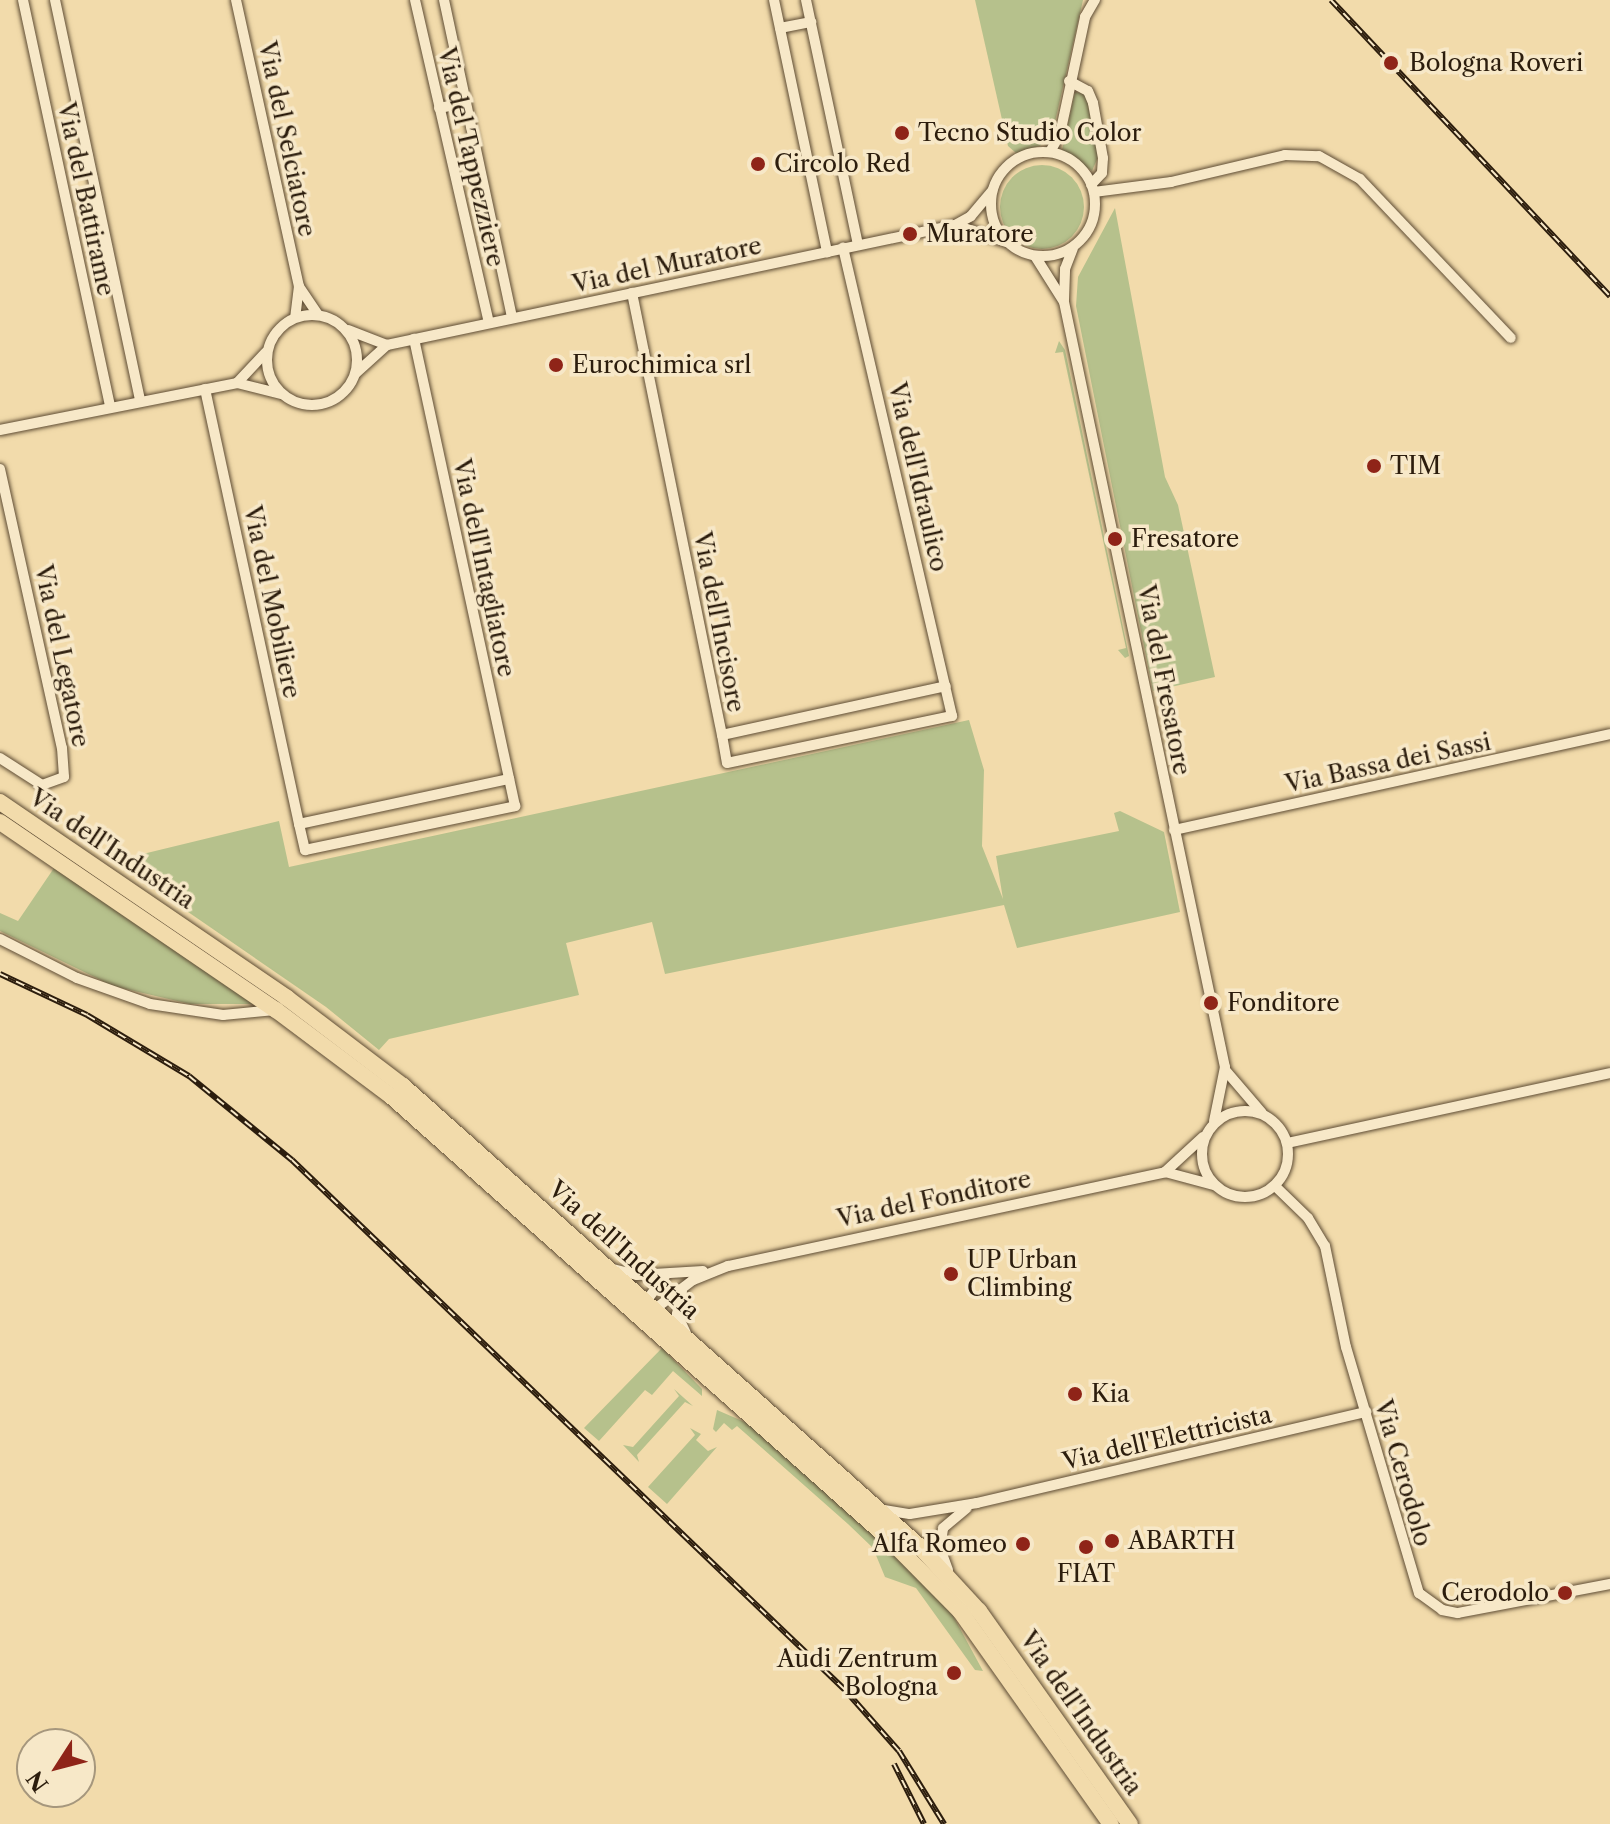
<!DOCTYPE html>
<style>
body{margin:0}
#map{position:relative;width:1610px;height:1824px;overflow:hidden;background:#f2dbab;font-family:"Libre Caslon Text",serif}
div>[style]{position:absolute}
.green>*{inset:0;background:#b6c18c}
.round{border-radius:50%}
.roads{filter:drop-shadow(0 0 2px #5e4c34) drop-shadow(0 0 2px #5e4c34)}
.street>*{height:10px;margin:-5px;padding:0 5px;transform-origin:5px;border-radius:5px;background:#f7e8c8}
.street>.ring{margin:-5px;padding:0;box-sizing:content-box;background:none;border:10px solid #f7e8c8;border-radius:50%}
.primary>*{height:16px;margin:-8px;padding:0 8px;transform-origin:8px;border-radius:8px;background:#f2dbab}
.rail>*{height:6px;margin-top:-3px;transform-origin:0;background:repeating-linear-gradient(90deg,#f7e8c8 0 9px,#2c1d0d 0 18px);box-sizing:border-box;border-block:2px solid #2c1d0d}
.dots>*{width:22px;height:22px;translate:-50% -50%;box-sizing:border-box;border:4px solid #f7e8c8;border-radius:50%}
span{translate:-50% -50%;white-space:nowrap;text-align:center;line-height:1.15;-webkit-text-stroke:7px #f7e8c8;paint-order:stroke}
.poi-label{font-size:24px;color:#2c1d0d}
.left{translate:0 -50%;text-align:left}
.right{translate:-100% -50%;text-align:right}
.street-label{font-size:24px;color:#2c1d0d}
.north{position:absolute;left:16px;top:1728px;width:80px;height:80px;box-sizing:border-box;background:#f7e8c8;border:2px solid #a6977d;border-radius:50%;rotate:234deg;font-size:22px;font-weight:700;line-height:32px;text-align:center;color:#2c1d0d}
.north::after{content:'';display:block;margin:auto;width:28px;height:36px;background:#8f2418;clip-path:polygon(50% 0,100% 100%,50% 72%,0 100%)}
</style>
<div id="map">
<div class="green">
<div style="clip-path:polygon(975px 0,1083px 0,1054px 126px,1040px 146px,1016px 153px,1008px 146px)"></div>
<div style="clip-path:polygon(1075px 92px,1086px 94px,1098px 157px,1092px 171px,1062px 150px)"></div>
<div class="round" style="left:1000px;top:165px;width:84px;height:84px"></div>
<div style="clip-path:polygon(1115px 208px,1165px 477px,1178px 505px,1215px 677px,1153px 691px,1076px 306px,1078px 277px)"></div>
<div style="clip-path:polygon(1059px 341px,1065px 350px,1129px 656px,1125px 658px,1118px 650px,1126px 648px,1063px 352px,1055px 353px)"></div>
<div style="clip-path:polygon(969px 720px,984px 770px,982px 846px,1003px 899px,996px 856px,1119px 831px,1114px 813px,1120px 811px,1164px 832px,1180px 912px,1017px 948px,1004px 905px,665px 974px,652px 922px,566px 943px,579px 995px,389px 1039px,379px 1050px,326px 1007px,114px 861px,279px 821px,289px 867px)"></div>
<div style="clip-path:polygon(54px 868px,254px 1004px,190px 1004px,113px 986px,0 931px,0 913px,18px 921px)"></div>
<div style="clip-path:polygon(662px 1348px,702px 1389px,702px 1396px,673px 1371px,652px 1395px,645px 1390px,599px 1441px,584px 1428px)"></div>
<div style="clip-path:polygon(674px 1389px,693px 1406px,685px 1402px,637px 1455px,639px 1462px,623px 1445px,633px 1447px,679px 1396px)"></div>
<div style="clip-path:polygon(717px 1410px,747px 1423px,880px 1541px,951px 1612px,983px 1671px,975px 1670px,916px 1588px,885px 1577px,873px 1548px,848px 1524px,737px 1426px,732px 1430px,724px 1423px,716px 1432px,713px 1429px)"></div>
<div style="clip-path:polygon(690px 1428px,701px 1434px,696px 1440px,708px 1451px,717px 1447px,667px 1504px,648px 1487px,695px 1435px)"></div>
</div>
<div class="roads">
<div class="street">
<div style="left:23px;top:0;width:415px;rotate:77.9deg"></div>
<div style="left:55px;top:0;width:410px;rotate:78deg"></div>
<div style="left:236px;top:0;width:293px;rotate:77.6deg"></div>
<div style="left:299px;top:286px;width:31px;rotate:97deg"></div>
<div style="left:415px;top:0;width:331px;rotate:77.1deg"></div>
<div style="left:444px;top:0;width:325px;rotate:77.9deg"></div>
<div style="left:774px;top:0;width:258px;rotate:78.1deg"></div>
<div style="left:806px;top:0;width:250px;rotate:78deg"></div>
<div style="left:780px;top:28px;width:32px;rotate:-11deg"></div>
<div style="left:1069px;top:81px;width:21px;rotate:28deg"></div>
<div style="left:1088px;top:91px;width:13px;rotate:67deg"></div>
<div style="left:1093px;top:103px;width:56px;rotate:79.7deg"></div>
<div style="left:1103px;top:158px;width:15px;rotate:94deg"></div>
<div style="left:1102px;top:173px;width:16px;rotate:133deg"></div>
<div style="left:439px;top:108px;width:26px;rotate:-11deg"></div>
<div class="ring" style="left:991px;top:152px;width:94px;height:94px"></div>
<div style="left:1050px;top:152px;width:21px;rotate:-61deg"></div>
<div style="left:1060px;top:134px;width:120px;rotate:-77.9deg"></div>
<div style="left:1085px;top:17px;width:20px;rotate:-60deg"></div>
<div style="left:1094px;top:192px;width:78px;rotate:-7.4deg"></div>
<div style="left:1171px;top:182px;width:117px;rotate:-13.3deg"></div>
<div style="left:1285px;top:155px;width:34px;rotate:2deg"></div>
<div style="left:1319px;top:156px;width:47px;rotate:29.3deg"></div>
<div style="left:1360px;top:179px;width:219px;rotate:46.5deg"></div>
<div style="left:955px;top:225px;width:54px;rotate:18.4deg"></div>
<div style="left:1035px;top:256px;width:54px;rotate:57.8deg"></div>
<div style="left:1064px;top:302px;width:782px;rotate:78.12deg"></div>
<div style="left:1225px;top:1067px;width:55px;rotate:101.5deg"></div>
<div style="left:300px;top:288px;width:32px;rotate:56deg"></div>
<div style="left:632px;top:293px;width:451px;rotate:78.5deg"></div>
<div style="left:722px;top:735px;width:229px;rotate:-12.3deg"></div>
<div style="left:1064px;top:300px;width:31px;rotate:-88deg"></div>
<div style="left:1065px;top:269px;width:22px;rotate:-69deg"></div>
<div class="ring" style="left:267px;top:315px;width:80px;height:80px"></div>
<div style="left:348px;top:330px;width:42px;rotate:21deg"></div>
<div style="left:356px;top:373px;width:42px;rotate:-42.1deg"></div>
<div style="left:387px;top:345px;width:581px;rotate:-11.93deg"></div>
<div style="left:955px;top:225px;width:18px;rotate:-29deg"></div>
<div style="left:971px;top:216px;width:33px;rotate:-50deg"></div>
<div style="left:237px;top:383px;width:42px;rotate:-46.9deg"></div>
<div style="left:205px;top:389px;width:445px;rotate:77.8deg"></div>
<div style="left:299px;top:824px;width:215px;rotate:-12.1deg"></div>
<div style="left:0;top:430px;width:242px;rotate:-11.2deg"></div>
<div style="left:237px;top:383px;width:45px;rotate:14deg"></div>
<div style="left:0;top:469px;width:286px;rotate:77.5deg"></div>
<div style="left:62px;top:748px;width:29px;rotate:86deg"></div>
<div style="left:64px;top:777px;width:23px;rotate:160deg"></div>
<div style="left:42px;top:785px;width:50px;rotate:-147.3deg"></div>
<div style="left:722px;top:735px;width:28px;rotate:80deg"></div>
<div style="left:727px;top:763px;width:230px;rotate:-11.8deg"></div>
<div style="left:952px;top:716px;width:481px;rotate:-103.1deg"></div>
<div style="left:299px;top:824px;width:27px;rotate:77deg"></div>
<div style="left:305px;top:850px;width:215px;rotate:-11.8deg"></div>
<div style="left:515px;top:806px;width:478px;rotate:-102.2deg"></div>
<div style="left:1174px;top:830px;width:446px;rotate:-12.4deg"></div>
<div style="left:0;top:939px;width:86px;rotate:26.9deg"></div>
<div style="left:77px;top:978px;width:77px;rotate:19.6deg"></div>
<div style="left:150px;top:1004px;width:74px;rotate:8.6deg"></div>
<div style="left:223px;top:1015px;width:52px;rotate:-5.5deg"></div>
<div style="left:1226px;top:1071px;width:55px;rotate:49.4deg"></div>
<div class="ring" style="left:1202px;top:1111px;width:76px;height:76px"></div>
<div style="left:1203px;top:1137px;width:52px;rotate:137.4deg"></div>
<div style="left:1165px;top:1172px;width:51px;rotate:14.9deg"></div>
<div style="left:1287px;top:1143px;width:330px;rotate:-12.2deg"></div>
<div style="left:1275px;top:1186px;width:46px;rotate:44.1deg"></div>
<div style="left:1308px;top:1218px;width:33px;rotate:59deg"></div>
<div style="left:1325px;top:1246px;width:103px;rotate:78.3deg"></div>
<div style="left:1346px;top:1347px;width:257px;rotate:73.5deg"></div>
<div style="left:1419px;top:1593px;width:29px;rotate:36deg"></div>
<div style="left:1442px;top:1610px;width:16px;rotate:11deg"></div>
<div style="left:1458px;top:1613px;width:155px;rotate:-10.8deg"></div>
<div style="left:613px;top:1269px;width:25px;rotate:14deg"></div>
<div style="left:637px;top:1275px;width:66px;rotate:-3.5deg"></div>
<div style="left:682px;top:1292px;width:23px;rotate:103deg"></div>
<div style="left:677px;top:1314px;width:21px;rotate:65deg"></div>
<div style="left:644px;top:1304px;width:35px;rotate:-53deg"></div>
<div style="left:651px;top:1312px;width:53px;rotate:-37.3deg"></div>
<div style="left:693px;top:1280px;width:38px;rotate:-22deg"></div>
<div style="left:728px;top:1266px;width:447px;rotate:-12.1deg"></div>
<div style="left:884px;top:1510px;width:26px;rotate:9deg"></div>
<div style="left:910px;top:1514px;width:68px;rotate:-9.3deg"></div>
<div style="left:977px;top:1503px;width:400px;rotate:-13.2deg"></div>
<div style="left:948px;top:1570px;width:23px;rotate:-110deg"></div>
<div style="left:940px;top:1548px;width:20px;rotate:-81deg"></div>
<div style="left:943px;top:1528px;width:31px;rotate:-40deg"></div>
</div>
<div class="primary">
<div style="left:0;top:802px;width:348px;rotate:34.3deg"></div>
<div style="left:287px;top:998px;width:146px;rotate:37.2deg"></div>
<div style="left:403px;top:1086px;width:691px;rotate:41.72deg"></div>
<div style="left:919px;top:1546px;width:88px;rotate:47.3deg"></div>
<div style="left:979px;top:1611px;width:261px;rotate:54.7deg"></div>
<div style="left:0;top:822px;width:334px;rotate:34.3deg"></div>
<div style="left:276px;top:1010px;width:144px;rotate:36.8deg"></div>
<div style="left:391px;top:1096px;width:667px;rotate:41.65deg"></div>
<div style="left:889px;top:1539px;width:101px;rotate:45.4deg"></div>
<div style="left:960px;top:1611px;width:261px;rotate:54.7deg"></div>
</div>
</div>
<div class="rail">
<div style="left:1331px;top:0;width:407px;rotate:46.7deg"></div>
<div style="left:0;top:974px;width:96px;rotate:25.2deg"></div>
<div style="left:87px;top:1015px;width:119px;rotate:30.9deg"></div>
<div style="left:189px;top:1076px;width:133px;rotate:39.2deg"></div>
<div style="left:292px;top:1160px;width:766px;rotate:43.78deg"></div>
<div style="left:845px;top:1690px;width:81px;rotate:48.5deg"></div>
<div style="left:899px;top:1751px;width:86px;rotate:58.3deg"></div>
<div style="left:894px;top:1764px;width:67px;rotate:63.4deg"></div>
</div>
<div class="dots">
<div style="left:1391px;top:63px;background:#8f2418"></div>
<div style="left:902px;top:133px;background:#8f2418"></div>
<div style="left:758px;top:164px;background:#8f2418"></div>
<div style="left:910px;top:234px;background:#8f2418"></div>
<div style="left:556px;top:365px;background:#8f2418"></div>
<div style="left:1374px;top:466px;background:#8f2418"></div>
<div style="left:1115px;top:539px;background:#8f2418"></div>
<div style="left:1211px;top:1003px;background:#8f2418"></div>
<div style="left:951px;top:1274px;background:#8f2418"></div>
<div style="left:1075px;top:1394px;background:#8f2418"></div>
<div style="left:1112px;top:1541px;background:#8f2418"></div>
<div style="left:1023px;top:1544px;background:#8f2418"></div>
<div style="left:1086px;top:1547px;background:#8f2418"></div>
<div style="left:1565px;top:1593px;background:#8f2418"></div>
<div style="left:954px;top:1673px;background:#8f2418"></div>
</div>
<div class="poi-label">
<span class="left" style="left:1409px;top:63px">Bologna Roveri</span>
<span class="left" style="left:918px;top:133px">Tecno Studio Color</span>
<span class="left" style="left:774px;top:164px">Circolo Red</span>
<span class="left" style="left:926px;top:234px">Muratore</span>
<span class="left" style="left:572px;top:365px">Eurochimica srl</span>
<span class="left" style="left:1390px;top:466px">TIM</span>
<span class="left" style="left:1131px;top:539px">Fresatore</span>
<span class="left" style="left:1227px;top:1003px">Fonditore</span>
<span class="left" style="left:967px;top:1274px">UP Urban<br>Climbing</span>
<span class="left" style="left:1091px;top:1394px">Kia</span>
<span class="left" style="left:1128px;top:1541px">ABARTH</span>
<span class="right" style="left:1007px;top:1544px">Alfa Romeo</span>
<span style="left:1086px;top:1574px">FIAT</span>
<span class="right" style="left:1549px;top:1593px">Cerodolo</span>
<span class="right" style="left:938px;top:1673px">Audi Zentrum<br>Bologna</span>
</div>
<div class="street-label">
<span style="left:287px;top:139px;rotate:78deg">Via del Selciatore</span>
<span style="left:471px;top:157px;rotate:77deg">Via del Tappezziere</span>
<span style="left:86px;top:199px;rotate:78deg">Via del Battirame</span>
<span style="left:667px;top:265px;rotate:-12deg">Via del Muratore</span>
<span style="left:918px;top:477px;rotate:77deg">Via dell'Idraulico</span>
<span style="left:484px;top:568px;rotate:78deg">Via dell'Intagliatore</span>
<span style="left:272px;top:602px;rotate:78deg">Via del Mobiliere</span>
<span style="left:719px;top:622px;rotate:79deg">Via dell'Incisore</span>
<span style="left:62px;top:656px;rotate:78deg">Via del Legatore</span>
<span style="left:1164px;top:680px;rotate:79deg">Via del Fresatore</span>
<span style="left:1388px;top:763px;rotate:-12deg">Via Bassa dei Sassi</span>
<span style="left:112px;top:849px;rotate:34deg">Via dell'Industria</span>
<span style="left:934px;top:1199px;rotate:-12deg">Via del Fonditore</span>
<span style="left:624px;top:1250px;rotate:42deg">Via dell'Industria</span>
<span style="left:1167px;top:1438px;rotate:-13deg">Via dell'Elettricista</span>
<span style="left:1403px;top:1473px;rotate:74deg">Via Cerodolo</span>
<span style="left:1081px;top:1713px;rotate:55deg">Via dell'Industria</span>
</div>
<div class="north">N</div>
</div>
